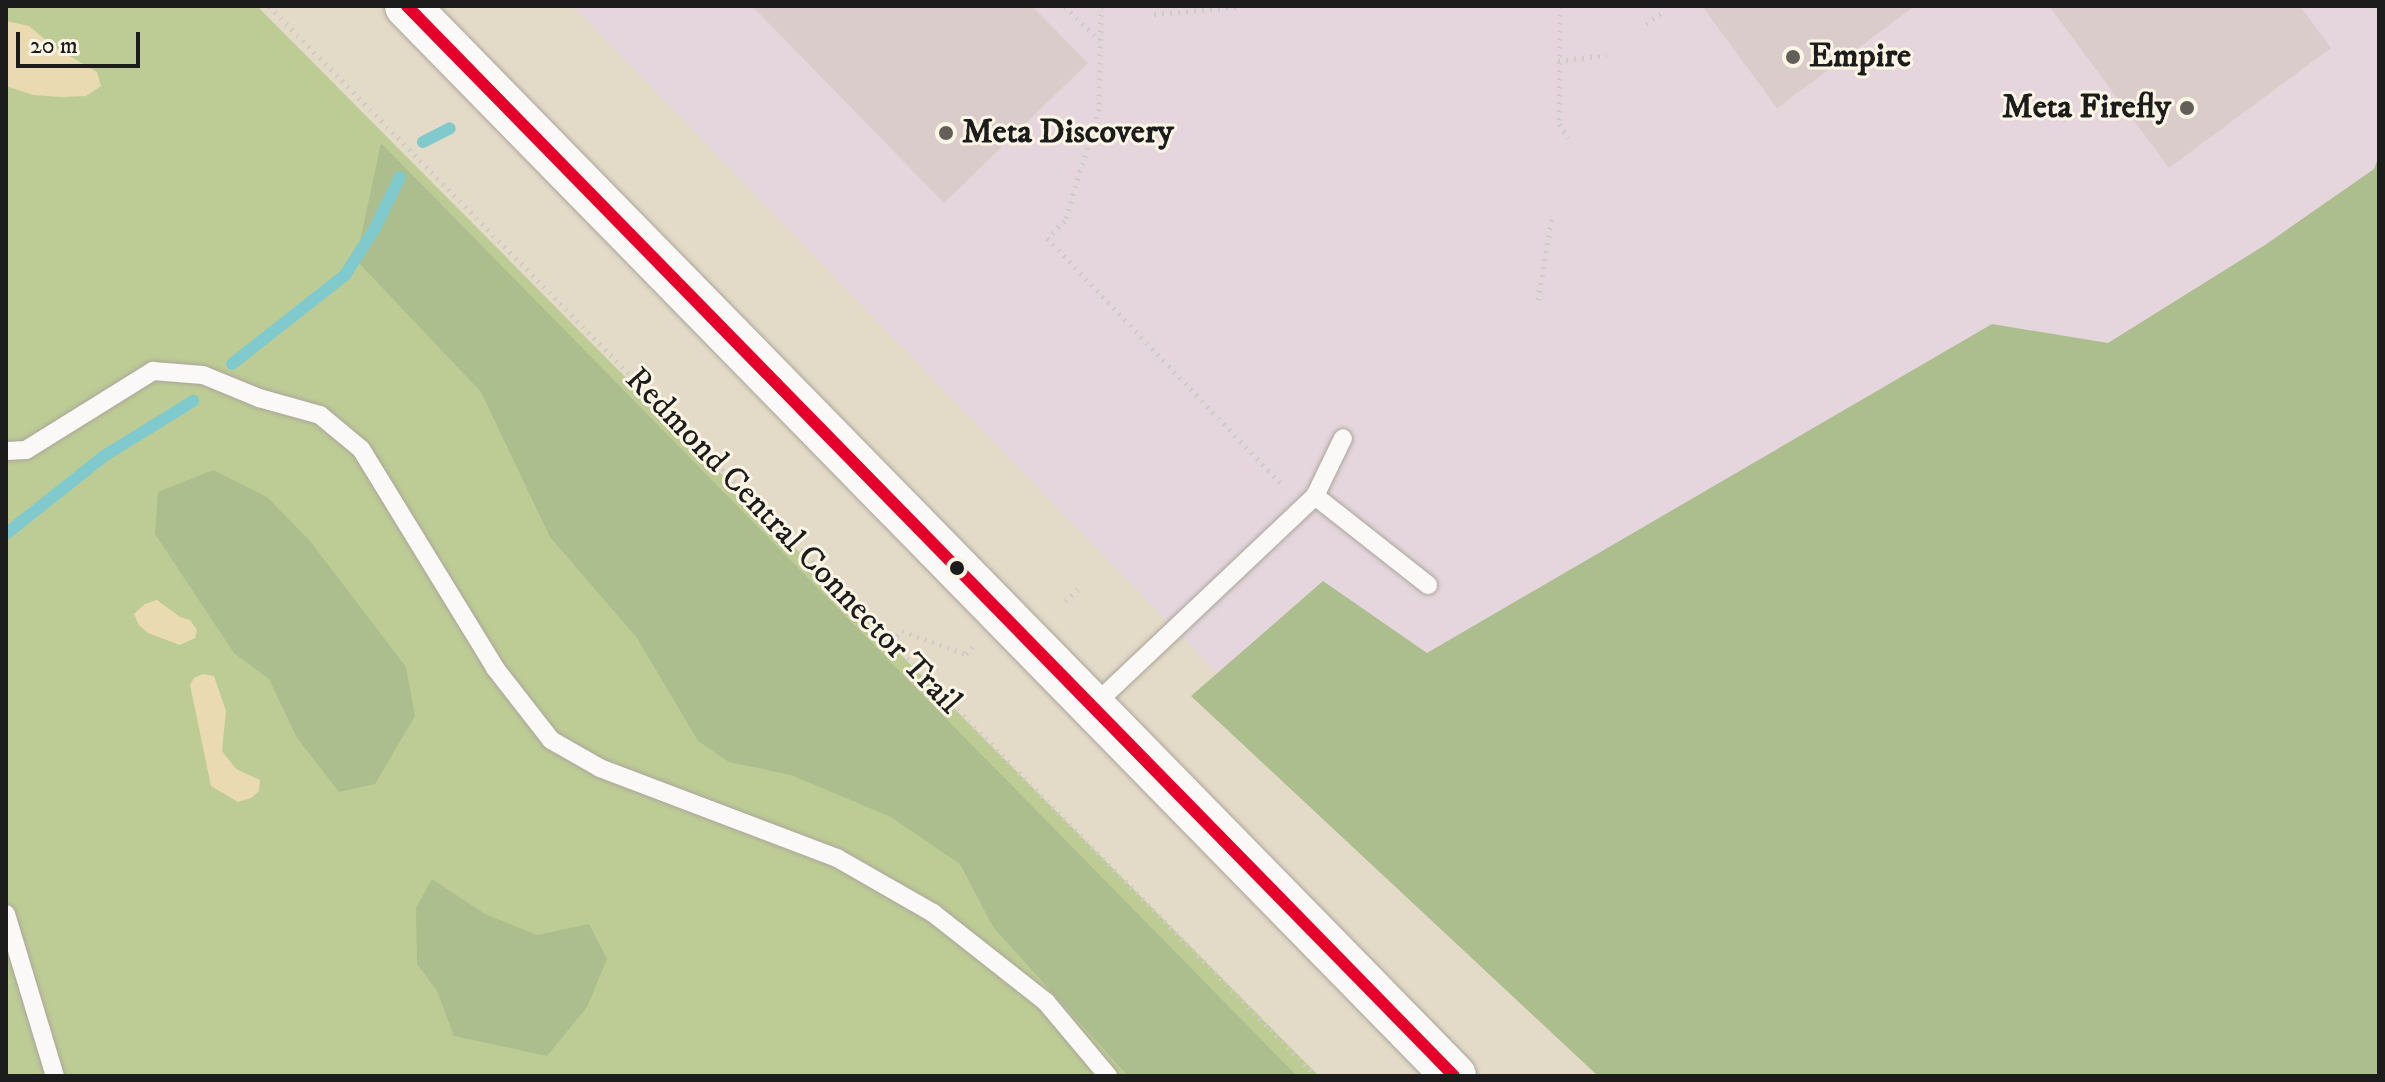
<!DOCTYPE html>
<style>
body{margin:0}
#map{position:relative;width:2385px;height:1082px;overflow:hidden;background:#e4dac8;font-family:"IM FELL DW Pica",serif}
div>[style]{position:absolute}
.built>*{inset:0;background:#e5d6de}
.green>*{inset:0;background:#bdcc95}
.forest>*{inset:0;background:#acbe8e}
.sand>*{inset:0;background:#eadab1}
.stream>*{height:12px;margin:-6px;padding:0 6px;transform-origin:6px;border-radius:6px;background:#80c9cc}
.building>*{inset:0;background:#daccca}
.path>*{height:5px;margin-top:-2.5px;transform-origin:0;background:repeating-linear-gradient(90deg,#cfccc8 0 2px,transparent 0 8px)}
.roads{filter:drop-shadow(0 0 2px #aca59a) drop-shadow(0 0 2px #aca59a)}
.service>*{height:18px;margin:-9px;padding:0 9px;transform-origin:9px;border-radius:9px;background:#fbf9f7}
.secondary>*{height:44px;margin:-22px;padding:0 22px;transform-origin:22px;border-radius:22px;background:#fbf9f7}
.bus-1>*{height:12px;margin:-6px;padding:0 6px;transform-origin:6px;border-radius:6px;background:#e4002b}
.dots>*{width:22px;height:22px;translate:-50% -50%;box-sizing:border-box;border:4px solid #fcf5e5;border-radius:50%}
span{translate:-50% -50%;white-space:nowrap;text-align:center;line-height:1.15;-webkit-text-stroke:6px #fcf5e5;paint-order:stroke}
.poi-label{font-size:34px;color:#1c1c1c;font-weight:700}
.left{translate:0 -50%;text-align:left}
.right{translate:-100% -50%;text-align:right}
.street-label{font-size:34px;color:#1c1c1c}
.frame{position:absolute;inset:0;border:8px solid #1c1c1c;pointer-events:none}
.scale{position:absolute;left:16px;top:32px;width:124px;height:36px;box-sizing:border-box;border:4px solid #1c1c1c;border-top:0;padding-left:10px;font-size:24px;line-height:28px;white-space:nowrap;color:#1c1c1c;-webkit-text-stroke:6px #fcf5e5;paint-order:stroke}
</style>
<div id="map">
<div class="built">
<div style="clip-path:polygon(573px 6px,2379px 6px,2379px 210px,1378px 840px)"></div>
</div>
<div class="green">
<div style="clip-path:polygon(6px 6px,257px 6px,1319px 1076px,6px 1076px)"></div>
</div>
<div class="forest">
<div style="clip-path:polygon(381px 143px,1297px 1076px,1128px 1076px,993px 927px,960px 864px,891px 817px,791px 775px,729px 762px,698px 741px,637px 638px,550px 537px,481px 392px,356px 260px)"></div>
<div style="clip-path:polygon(2379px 156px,2379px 1076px,1598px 1076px,1191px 696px,1323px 581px,1427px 653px,1992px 324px,2108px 343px,2265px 245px,2374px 169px)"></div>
<div style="clip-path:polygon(213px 470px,267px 497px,310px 541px,406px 667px,415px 716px,375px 784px,339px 792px,297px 738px,269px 679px,234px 653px,155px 534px,158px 492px)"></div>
<div style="clip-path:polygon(432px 879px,485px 914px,537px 935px,589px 924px,607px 959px,587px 1007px,547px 1056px,454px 1036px,437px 991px,417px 964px,416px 908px)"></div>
</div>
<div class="sand">
<div style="clip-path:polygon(6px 21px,29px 26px,54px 47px,97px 72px,101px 86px,86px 96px,62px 97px,33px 95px,6px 86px)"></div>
<div style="clip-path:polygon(157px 600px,180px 617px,190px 620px,197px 630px,195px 638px,180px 645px,148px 633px,139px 625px,134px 614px,145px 604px)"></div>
<div style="clip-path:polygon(203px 674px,214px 676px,226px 711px,222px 751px,236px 769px,260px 780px,259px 791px,251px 798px,238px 802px,211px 786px,190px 685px,194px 678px)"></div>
</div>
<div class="stream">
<div style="left:423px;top:142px;width:30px;rotate:-27deg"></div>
<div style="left:232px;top:364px;width:144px;rotate:-38.2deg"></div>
<div style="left:345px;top:275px;width:54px;rotate:-57.2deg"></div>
<div style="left:374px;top:230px;width:59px;rotate:-63.9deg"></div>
<div style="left:6px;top:534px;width:125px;rotate:-38.5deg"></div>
<div style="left:104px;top:456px;width:105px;rotate:-31.7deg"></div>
</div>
<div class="building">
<div style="clip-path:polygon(752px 6px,1032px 6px,1088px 63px,944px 203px)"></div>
<div style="clip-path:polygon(1702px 6px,1915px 6px,1777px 108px)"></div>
<div style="clip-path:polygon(2049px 6px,2300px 6px,2331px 48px,2169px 168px)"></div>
</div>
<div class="path">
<div style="left:269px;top:6px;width:1497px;rotate:45.62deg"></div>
<div style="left:1065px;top:6px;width:49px;rotate:45deg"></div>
<div style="left:1101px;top:6px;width:103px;rotate:91.1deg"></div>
<div style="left:1099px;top:109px;width:117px;rotate:106.9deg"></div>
<div style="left:1065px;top:221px;width:25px;rotate:137deg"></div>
<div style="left:1047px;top:238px;width:341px;rotate:46.4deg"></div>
<div style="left:1560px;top:6px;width:118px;rotate:90.5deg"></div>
<div style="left:1559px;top:124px;width:17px;rotate:54deg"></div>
<div style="left:1154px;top:14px;width:84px;rotate:-4.8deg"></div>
<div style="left:1646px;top:24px;width:24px;rotate:-36deg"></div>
<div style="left:1558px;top:61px;width:49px;rotate:-7deg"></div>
<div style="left:1538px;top:300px;width:85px;rotate:-80.5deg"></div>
<div style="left:1065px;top:601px;width:19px;rotate:-43deg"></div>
<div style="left:891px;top:641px;width:15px;rotate:-42deg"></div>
<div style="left:902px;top:631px;width:68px;rotate:19.8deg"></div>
<div style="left:966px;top:654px;width:12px;rotate:-48deg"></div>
</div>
<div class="roads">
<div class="service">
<div style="left:6px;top:451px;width:20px;rotate:-3deg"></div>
<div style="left:26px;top:450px;width:150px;rotate:-31.9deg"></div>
<div style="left:153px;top:371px;width:50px;rotate:4.6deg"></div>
<div style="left:203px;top:375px;width:61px;rotate:22.3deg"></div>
<div style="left:259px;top:398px;width:63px;rotate:15.6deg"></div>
<div style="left:320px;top:415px;width:53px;rotate:39.7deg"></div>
<div style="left:361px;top:449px;width:257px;rotate:58.5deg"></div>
<div style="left:495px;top:668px;width:91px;rotate:52.1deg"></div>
<div style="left:551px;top:740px;width:56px;rotate:29.7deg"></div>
<div style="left:600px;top:768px;width:254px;rotate:20.8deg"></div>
<div style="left:837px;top:858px;width:111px;rotate:29.8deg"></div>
<div style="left:933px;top:913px;width:144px;rotate:38.2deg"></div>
<div style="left:1046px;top:1002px;width:97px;rotate:50deg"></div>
<div style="left:1315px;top:496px;width:144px;rotate:38.2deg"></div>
<div style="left:1092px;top:707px;width:307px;rotate:-43.4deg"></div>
<div style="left:1315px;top:496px;width:64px;rotate:-64.2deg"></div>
<div style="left:6px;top:914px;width:169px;rotate:73.2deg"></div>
</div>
<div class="secondary">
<div style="left:407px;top:6px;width:1497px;rotate:45.62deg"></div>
</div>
</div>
<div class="bus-1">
<div style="left:407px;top:6px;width:1497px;rotate:45.62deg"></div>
</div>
<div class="dots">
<div style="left:1793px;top:57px;background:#625e58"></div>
<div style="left:2187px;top:108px;background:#625e58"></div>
<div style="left:946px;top:133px;background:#625e58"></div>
<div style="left:957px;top:568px;background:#1c1c1c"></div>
</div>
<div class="poi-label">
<span class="left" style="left:1809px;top:57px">Empire</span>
<span class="right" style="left:2171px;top:108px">Meta Firefly</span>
<span class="left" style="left:962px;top:133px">Meta Discovery</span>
</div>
<div class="street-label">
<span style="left:793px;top:541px;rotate:46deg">Redmond Central Connector Trail</span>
</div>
<div class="frame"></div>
<div class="scale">20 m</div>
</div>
